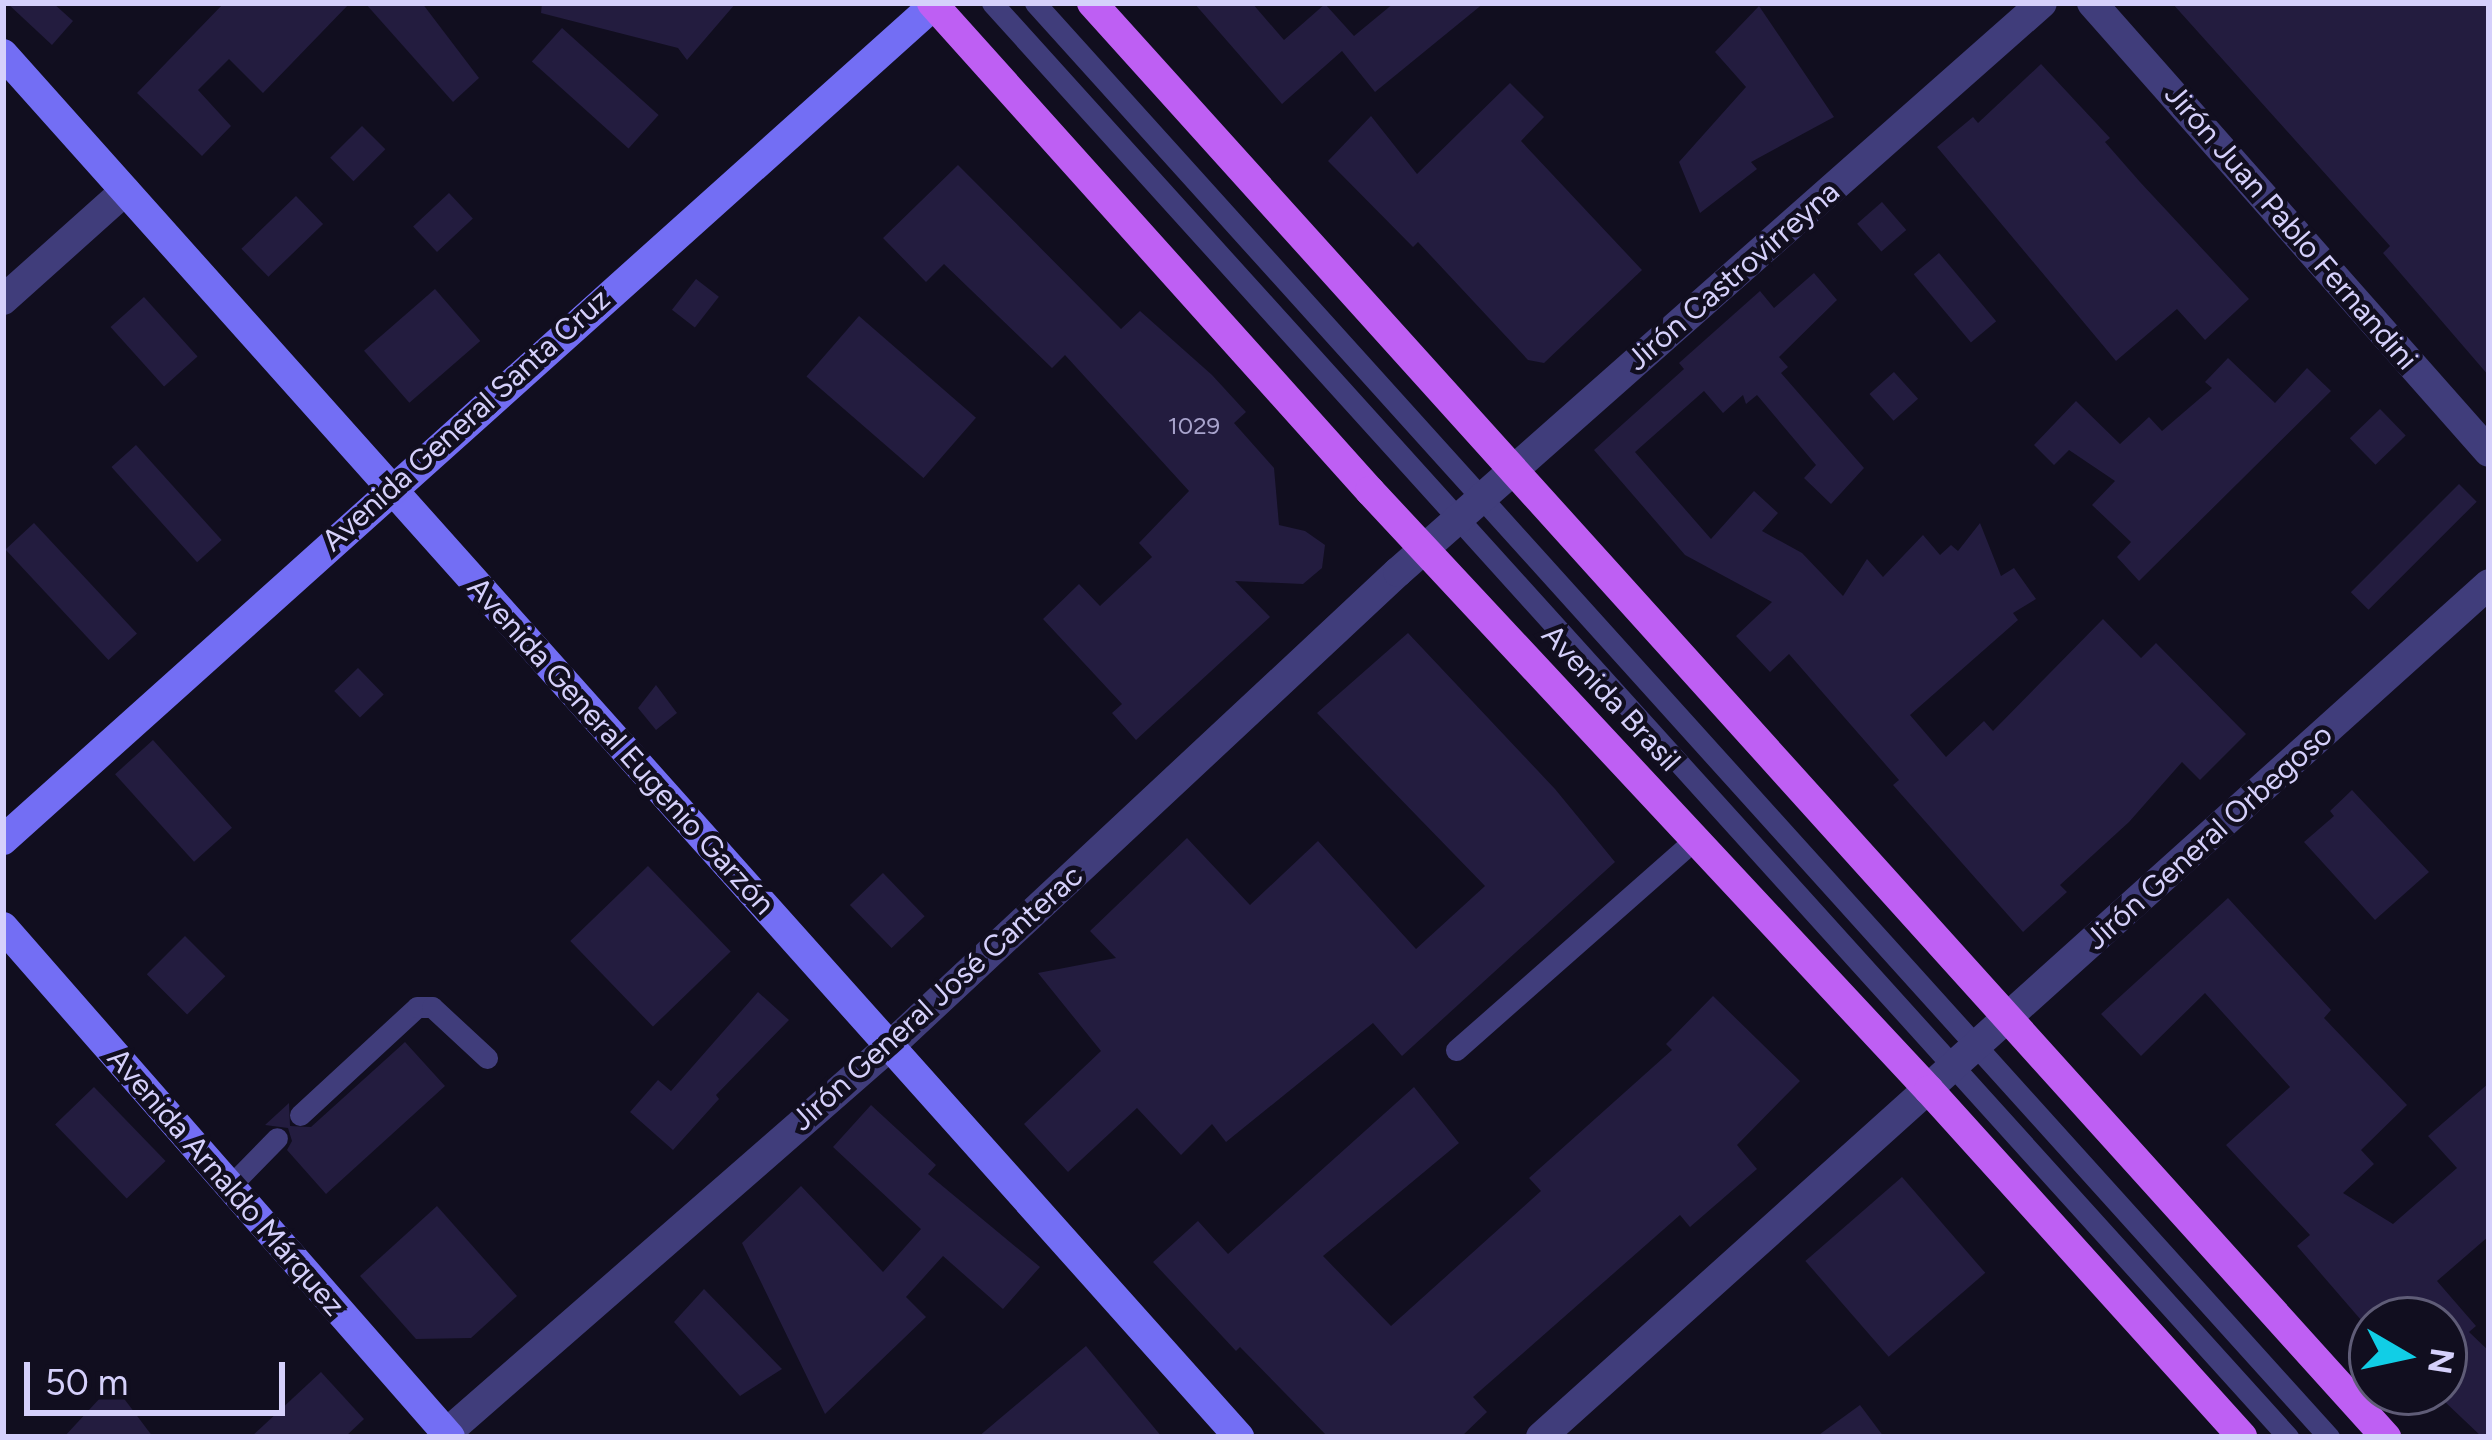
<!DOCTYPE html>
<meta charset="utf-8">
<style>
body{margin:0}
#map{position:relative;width:2492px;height:1440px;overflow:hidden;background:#110e1f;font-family:Figtree,sans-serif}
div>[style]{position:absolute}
.building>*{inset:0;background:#231c3f;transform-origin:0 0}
.lane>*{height:21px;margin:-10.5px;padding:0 10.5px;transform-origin:10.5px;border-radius:10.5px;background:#403d7b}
.street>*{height:30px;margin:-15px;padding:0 15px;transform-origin:15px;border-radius:15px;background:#403d7b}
.secondary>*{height:30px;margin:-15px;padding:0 15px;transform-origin:15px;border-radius:15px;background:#736ef4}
.primary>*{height:30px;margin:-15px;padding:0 15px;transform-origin:15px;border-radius:15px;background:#be5ff3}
span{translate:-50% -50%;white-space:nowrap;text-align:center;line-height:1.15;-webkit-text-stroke:9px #110e1f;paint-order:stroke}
.number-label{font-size:24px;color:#a8a3cc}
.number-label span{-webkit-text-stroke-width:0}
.street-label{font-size:30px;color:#d5d0fb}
.frame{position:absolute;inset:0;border:6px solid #d5d0fb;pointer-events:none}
.north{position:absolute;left:2348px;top:1296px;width:120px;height:120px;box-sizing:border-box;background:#110e1f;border:3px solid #5f5c77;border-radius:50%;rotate:99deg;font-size:33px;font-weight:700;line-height:48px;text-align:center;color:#d5d0fb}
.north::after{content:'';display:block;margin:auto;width:42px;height:54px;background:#11cee6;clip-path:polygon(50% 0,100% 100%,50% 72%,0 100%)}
.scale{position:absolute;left:24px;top:1362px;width:261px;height:54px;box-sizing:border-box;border:6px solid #d5d0fb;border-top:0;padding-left:15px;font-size:36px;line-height:42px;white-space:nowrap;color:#d5d0fb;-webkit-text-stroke:9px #110e1f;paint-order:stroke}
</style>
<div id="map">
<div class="building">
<div style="clip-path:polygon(7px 3px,53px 3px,73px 21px,52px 45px)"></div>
<div style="clip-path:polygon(224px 3px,350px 3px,263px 93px,229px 59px,198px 90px,231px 126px,202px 156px,137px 93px)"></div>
<div style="clip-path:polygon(365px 3px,422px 3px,479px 78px,453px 102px)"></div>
<div style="clip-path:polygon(542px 3px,736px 3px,687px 60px,678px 48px,541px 13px)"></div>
<div style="clip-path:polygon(1194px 3px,1252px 3px,1284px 40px,1325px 4px,1354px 36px,1394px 3px,1484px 3px,1375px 92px,1342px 51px,1282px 104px)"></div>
<div style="clip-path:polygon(2172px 3px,2489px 3px,2489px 376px,2383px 253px,2390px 246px)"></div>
<div style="clip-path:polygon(1759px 6px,1834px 117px,1751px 162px,1757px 169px,1700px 213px,1679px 162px,1746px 87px,1715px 52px)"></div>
<div style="left:562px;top:28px;width:130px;height:45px;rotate:42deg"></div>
<div style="clip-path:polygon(2041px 64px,2110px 138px,2105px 142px,2140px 182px,2249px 299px,2205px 340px,2177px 309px,2116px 361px,1937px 147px,1973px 117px,1978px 123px)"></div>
<div style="clip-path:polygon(1510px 83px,1544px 117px,1521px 141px,1642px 270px,1544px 363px,1528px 360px,1418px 242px,1413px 247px,1328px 161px,1371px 116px,1417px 174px)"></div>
<div style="left:362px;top:126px;width:33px;height:45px;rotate:45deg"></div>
<div style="clip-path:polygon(958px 165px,1121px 329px,1140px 311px,1212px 375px,1246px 412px,1234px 423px,1274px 468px,1279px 525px,1305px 531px,1325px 545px,1322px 568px,1303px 584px,1235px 581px,1270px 617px,1136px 740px,1112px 713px,1122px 704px,1043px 619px,1079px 584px,1100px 606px,1152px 557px,1139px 543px,1189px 491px,1065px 355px,1052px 368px,944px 264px,926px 282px,883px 238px)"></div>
<div style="left:449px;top:193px;width:35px;height:49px;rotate:47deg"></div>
<div style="left:296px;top:196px;width:39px;height:76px;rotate:46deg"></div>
<div style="left:1882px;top:202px;width:37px;height:33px;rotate:49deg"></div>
<div style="left:1939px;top:253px;width:89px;height:33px;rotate:50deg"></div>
<div style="clip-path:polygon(1814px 273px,1837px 300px,1779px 357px,1788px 367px,1781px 373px,1864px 468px,1831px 504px,1804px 478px,1816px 465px,1757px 395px,1746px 404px,1743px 395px,1723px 413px,1704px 391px,1635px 452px,1711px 539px,1754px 491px,1778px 513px,1762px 531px,1802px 553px,1843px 596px,1867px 559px,1883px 577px,1923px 535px,1940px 555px,1951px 545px,1958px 551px,1980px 523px,2001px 576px,2014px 568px,2036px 599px,2013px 613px,2018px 620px,1910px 715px,1946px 757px,1984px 721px,1993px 731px,2103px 619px,2141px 658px,2156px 643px,2246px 734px,2200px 780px,2182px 762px,2129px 822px,2060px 885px,2067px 892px,2023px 932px,1893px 785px,1899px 780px,1789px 654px,1770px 672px,1736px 636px,1772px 602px,1685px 555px,1594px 450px,1684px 369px,1679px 363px,1760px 291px,1774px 308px)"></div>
<div style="left:696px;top:279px;width:29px;height:39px;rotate:38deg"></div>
<div style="left:435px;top:289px;width:69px;height:94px;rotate:49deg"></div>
<div style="left:144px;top:297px;width:80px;height:45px;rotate:48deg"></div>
<div style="left:859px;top:316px;width:155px;height:80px;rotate:41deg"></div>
<div style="clip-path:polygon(2228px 358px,2275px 403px,2307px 368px,2331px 391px,2139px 581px,2117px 557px,2131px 542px,2092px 505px,2115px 481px,2069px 450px,2054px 465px,2034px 445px,2076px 401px,2120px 444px,2149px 417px,2162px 431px,2212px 388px,2205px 382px)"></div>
<div style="left:1894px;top:372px;width:36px;height:33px;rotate:48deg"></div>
<div style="left:2380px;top:409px;width:37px;height:42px;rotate:46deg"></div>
<div style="left:136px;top:445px;width:128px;height:33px;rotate:48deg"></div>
<div style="left:2459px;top:484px;width:25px;height:153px;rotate:45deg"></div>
<div style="left:34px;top:523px;width:151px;height:39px;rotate:47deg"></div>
<div style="clip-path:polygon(1408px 633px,1555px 789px,1615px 862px,1402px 1056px,1373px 1023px,1226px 1142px,1212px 1124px,1181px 1155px,1137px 1108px,1068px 1172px,1024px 1124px,1101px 1051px,1038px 973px,1116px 958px,1090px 931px,1187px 838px,1250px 905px,1318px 841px,1416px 949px,1485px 886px,1317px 713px)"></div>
<div style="left:358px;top:668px;width:37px;height:33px;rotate:46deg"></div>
<div style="clip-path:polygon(656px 685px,677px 713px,656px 730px,638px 708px)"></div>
<div style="left:153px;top:740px;width:118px;height:51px;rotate:48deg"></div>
<div style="clip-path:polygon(2352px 790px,2429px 872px,2375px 920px,2304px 842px,2334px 816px,2330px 811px)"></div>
<div style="left:648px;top:866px;width:119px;height:108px;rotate:46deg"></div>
<div style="left:883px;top:873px;width:60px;height:46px;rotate:46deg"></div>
<div style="clip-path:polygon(2228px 898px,2331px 1010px,2324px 1018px,2407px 1105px,2361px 1150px,2374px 1164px,2343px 1193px,2393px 1224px,2457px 1168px,2428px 1136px,2489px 1083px,2489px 1236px,2437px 1281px,2476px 1326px,2469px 1332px,2489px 1351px,2489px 1437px,2482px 1437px,2444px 1401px,2444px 1320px,2361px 1320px,2297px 1246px,2310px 1235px,2226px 1145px,2290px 1087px,2205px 993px,2141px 1056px,2101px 1014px)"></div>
<div style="left:185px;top:936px;width:57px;height:54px;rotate:45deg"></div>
<div style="clip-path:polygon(758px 992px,789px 1020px,716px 1095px,719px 1099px,673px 1150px,630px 1112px,658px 1080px,671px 1091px)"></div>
<div style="clip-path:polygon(1713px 996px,1800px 1081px,1737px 1145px,1757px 1169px,1690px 1227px,1680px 1215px,1473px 1397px,1487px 1412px,1461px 1437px,1328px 1437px,1240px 1347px,1236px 1351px,1153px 1262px,1198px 1221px,1228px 1254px,1414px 1087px,1459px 1143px,1323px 1256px,1391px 1326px,1541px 1191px,1529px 1178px,1672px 1050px,1666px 1044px)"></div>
<div style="clip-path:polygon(405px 1042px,445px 1086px,326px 1194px,287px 1150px,292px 1141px,288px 1128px,265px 1125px,289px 1103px,290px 1126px,311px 1127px)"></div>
<div style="left:94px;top:1087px;width:103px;height:54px;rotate:46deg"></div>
<div style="clip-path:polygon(871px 1105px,936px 1165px,928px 1174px,1040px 1267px,1003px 1309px,943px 1256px,906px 1297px,926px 1317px,825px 1414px,742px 1243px,801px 1186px,883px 1272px,921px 1229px,833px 1147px)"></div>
<div style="left:1902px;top:1177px;width:127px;height:128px;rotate:49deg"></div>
<div style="clip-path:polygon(437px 1206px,517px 1296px,471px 1338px,416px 1339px,360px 1276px)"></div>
<div style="clip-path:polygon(704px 1289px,782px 1369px,740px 1396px,674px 1322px)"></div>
<div style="clip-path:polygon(1086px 1346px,1162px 1437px,978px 1437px)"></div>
<div style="clip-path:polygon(321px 1372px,364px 1419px,345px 1437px,251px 1437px)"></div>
<div style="clip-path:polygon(113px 1384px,153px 1437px,64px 1437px)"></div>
<div style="clip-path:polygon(1860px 1405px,1884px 1437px,1816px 1437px)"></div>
</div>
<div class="lane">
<div style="left:992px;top:3px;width:1933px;rotate:47.89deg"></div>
<div style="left:1035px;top:3px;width:1932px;rotate:47.94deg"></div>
<div style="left:1456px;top:1050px;width:316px;rotate:-41.4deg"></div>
<div style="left:300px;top:1115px;width:159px;rotate:-42.7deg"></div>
<div style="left:417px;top:1007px;width:15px"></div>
<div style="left:432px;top:1007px;width:75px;rotate:42.8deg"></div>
<div style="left:230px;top:1186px;width:67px;rotate:-45.6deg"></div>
</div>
<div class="street">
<div style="left:2092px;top:3px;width:599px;rotate:48.52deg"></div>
<div style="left:3px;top:300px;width:164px;rotate:-41.8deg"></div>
<div style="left:442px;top:1437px;width:595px;rotate:-41.11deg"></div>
<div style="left:890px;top:1046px;width:695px;rotate:-43.02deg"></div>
<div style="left:1398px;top:572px;width:859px;rotate:-41.46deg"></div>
<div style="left:1541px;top:1437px;width:1275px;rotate:-41.98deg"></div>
</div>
<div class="secondary">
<div style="left:3px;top:54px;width:1855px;rotate:48.21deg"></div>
<div style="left:3px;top:840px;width:1251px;rotate:-41.89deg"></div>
<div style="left:3px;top:927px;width:678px;rotate:48.77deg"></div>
</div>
<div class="primary">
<div style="left:932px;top:3px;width:656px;rotate:48.09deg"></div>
<div style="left:1370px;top:491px;width:819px;rotate:46.98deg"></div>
<div style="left:1929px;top:1090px;width:467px;rotate:47.9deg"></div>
<div style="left:1092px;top:3px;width:1932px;rotate:47.94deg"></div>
</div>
<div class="number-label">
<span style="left:1194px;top:426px">1029</span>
</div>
<div class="street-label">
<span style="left:2291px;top:227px;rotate:49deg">Jirón Juan Pablo Fernandini</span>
<span style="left:1733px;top:276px;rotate:-41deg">Jirón Castrovirreyna</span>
<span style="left:466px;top:420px;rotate:-42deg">Avenida General Santa Cruz</span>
<span style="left:1611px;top:698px;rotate:47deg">Avenida Brasil</span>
<span style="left:621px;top:746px;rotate:48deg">Avenida General Eugenio Garzón</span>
<span style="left:2209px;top:837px;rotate:-42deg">Jirón General Orbegoso</span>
<span style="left:937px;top:998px;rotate:-42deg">Jirón General José Canterac</span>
<span style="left:226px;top:1182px;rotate:49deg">Avenida Arnaldo Márquez</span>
</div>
<div class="frame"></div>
<div class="north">N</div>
<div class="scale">50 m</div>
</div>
